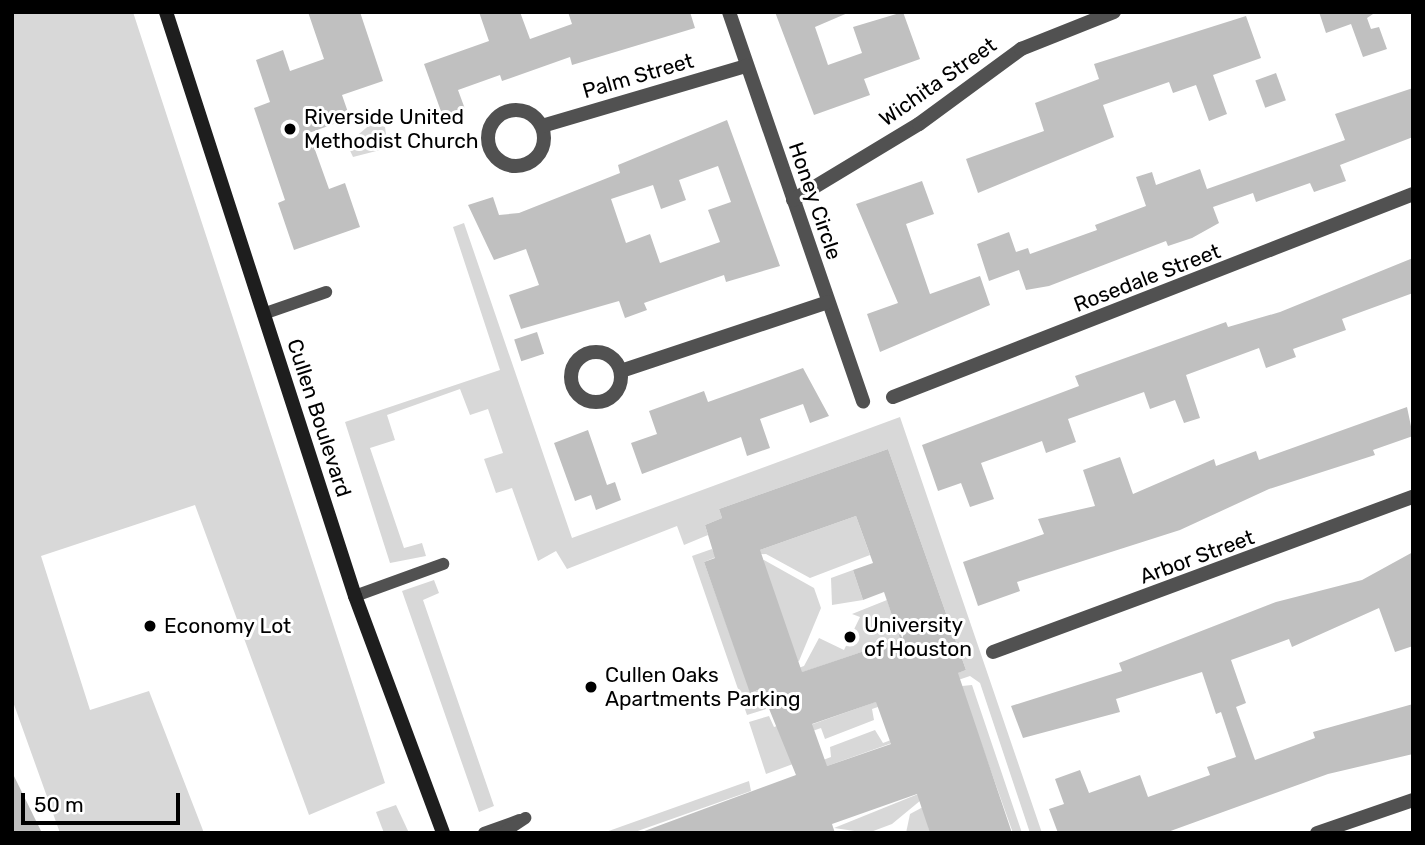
<!DOCTYPE html>
<style>
body{margin:0}
#map{position:relative;width:1425px;height:845px;overflow:hidden;background:#fff;font-family:Rubik,sans-serif}
div>[style]{position:absolute}
.green>*{inset:0;background:#d8d8d8}
.building>*{inset:0;background:#c0c0c0;transform-origin:0 0}
.lane>*{height:12px;margin:-6px;padding:0 6px;transform-origin:6px;border-radius:6px;background:#515151}
.street>*{height:14px;margin:-7px;padding:0 7px;transform-origin:7px;border-radius:7px;background:#515151}
.street>.ring{margin:-7px;padding:0;box-sizing:content-box;background:none;border:14px solid #515151;border-radius:50%}
.secondary>*{height:14px;margin:-7px;padding:0 7px;transform-origin:7px;border-radius:7px;background:#1e1e1e}
.dots>*{width:19px;height:19px;translate:-50% -50%;box-sizing:border-box;border:4px solid #fff;border-radius:50%}
span{translate:-50% -50%;white-space:nowrap;text-align:center;line-height:1.15;-webkit-text-stroke:6px #fff;paint-order:stroke}
.street-label{font-size:21px;color:#000}
.poi-label{font-size:21px;color:#000}
.left{translate:0 -50%;text-align:left}
.frame{position:absolute;inset:0;border:14px solid #000;pointer-events:none}
.scale{position:absolute;left:21px;top:793px;width:159px;height:32px;box-sizing:border-box;border:4px solid #000;border-top:0;padding-left:9px;font-size:21px;line-height:24px;white-space:nowrap;color:#000;-webkit-text-stroke:5px #fff;paint-order:stroke}
</style>
<div id="map">
<div class="green">
<div style="clip-path:polygon(12px 12px,133px 12px,385px 783px,309px 815px,195px 505px,41px 556px,90px 710px,149px 691px,204px 833px,60px 833px,12px 699px)"></div>
<div style="clip-path:polygon(372px 123px,385px 127px,388px 148px,353px 157px,347px 144px)"></div>
<div style="clip-path:polygon(464px 223px,572px 538px,900px 417px,1042px 833px,1030px 833px,980px 683px,970px 676px,872px 709px,874px 720px,825px 739px,821px 728px,801px 735px,799px 729px,966px 670px,888px 449px,719px 509px,722px 518px,705px 525px,708px 535px,684px 545px,677px 526px,567px 569px,556px 551px,538px 561px,512px 488px,496px 493px,484px 459px,503px 453px,488px 409px,470px 415px,460px 389px,387px 415px,395px 440px,370px 448px,404px 548px,422px 543px,426px 556px,390px 563px,345px 422px,500px 370px,453px 227px)"></div>
<div style="clip-path:polygon(856px 516px,870px 555px,810px 578px,766px 554px,746px 555px)"></div>
<div style="clip-path:polygon(712px 549px,716px 557px,704px 562px,751px 693px,761px 689px,766px 709px,747px 715px,692px 556px)"></div>
<div style="clip-path:polygon(764px 560px,814px 588px,821px 608px,799px 661px,780px 669px,745px 566px)"></div>
<div style="clip-path:polygon(853px 570px,863px 600px,832px 605px,831px 578px)"></div>
<div style="clip-path:polygon(434px 580px,439px 593px,423px 600px,494px 806px,479px 812px,402px 591px)"></div>
<div style="clip-path:polygon(887px 600px,900px 639px,788px 677px,784px 673px,804px 666px,819px 638px,844px 650px,860px 617px,852px 614px)"></div>
<div style="clip-path:polygon(972px 685px,1022px 833px,1013px 833px,971px 715px,813px 771px,810px 765px,831px 757px,830px 747px,875px 730px,883px 743px,944px 720px,962px 686px)"></div>
<div style="clip-path:polygon(769px 716px,774px 727px,780px 725px,793px 764px,766px 774px,749px 722px)"></div>
<div style="clip-path:polygon(749px 781px,751px 791px,632px 833px,603px 833px)"></div>
<div style="clip-path:polygon(938px 786px,892px 824px,868px 833px,834px 828px)"></div>
<div style="clip-path:polygon(396px 805px,409px 833px,384px 833px,376px 812px)"></div>
<div style="clip-path:polygon(923px 807px,930px 833px,906px 833px,910px 814px)"></div>
</div>
<div class="building">
<div style="clip-path:polygon(308px 12px,360px 12px,383px 81px,342px 95px,350px 118px,309px 133px,329px 189px,345px 183px,360px 227px,294px 250px,278px 203px,285px 200px,254px 108px,270px 102px,256px 60px,283px 50px,290px 71px,324px 59px)"></div>
<div style="clip-path:polygon(479px 12px,520px 12px,530px 39px,572px 24px,568px 12px,690px 12px,695px 28px,572px 65px,570px 57px,502px 81px,500px 75px,458px 90px,465px 109px,443px 117px,424px 64px,489px 41px)"></div>
<div style="clip-path:polygon(775px 12px,850px 12px,815px 27px,828px 65px,862px 53px,853px 27px,903px 12px,920px 59px,864px 79px,870px 95px,814px 115px)"></div>
<div style="clip-path:polygon(1319px 12px,1376px 12px,1367px 18px,1371px 29px,1379px 27px,1387px 49px,1363px 57px,1351px 24px,1326px 33px)"></div>
<div style="clip-path:polygon(1246px 16px,1261px 58px,1213px 75px,1227px 114px,1209px 121px,1196px 85px,1173px 93px,1169px 82px,1103px 105px,1114px 137px,978px 193px,966px 159px,1044px 131px,1035px 103px,1099px 79px,1094px 64px)"></div>
<div style="left:1276px;top:73px;width:29px;height:22px;rotate:70deg"></div>
<div style="clip-path:polygon(1413px 88px,1413px 137px,1340px 165px,1346px 181px,1314px 192px,1310px 183px,1256px 202px,1253px 193px,1213px 207px,1219px 223px,1192px 238px,1168px 246px,1166px 241px,1049px 286px,1026px 290px,1019px 270px,989px 281px,977px 244px,1009px 232px,1016px 252px,1028px 248px,1030px 254px,1097px 230px,1095px 225px,1146px 206px,1136px 177px,1152px 172px,1156px 185px,1200px 169px,1207px 189px,1345px 140px,1335px 114px)"></div>
<div style="clip-path:polygon(evenodd,727px 120px,780px 266px,726px 282px,724px 275px,644px 303px,647px 310px,625px 318px,619px 301px,521px 329px,509px 295px,539px 285px,526px 249px,494px 260px,468px 205px,493px 197px,499px 215px,519px 213px,620px 173px,618px 165px,727px 120px,718px 166px,731px 202px,708px 210px,720px 242px,660px 263px,650px 234px,626px 243px,611px 199px,653px 185px,661px 209px,686px 200px,679px 180px,718px 166px)"></div>
<div style="clip-path:polygon(922px 181px,934px 214px,906px 224px,930px 294px,980px 276px,990px 305px,880px 352px,867px 314px,898px 303px,856px 204px)"></div>
<div style="clip-path:polygon(1413px 258px,1413px 293px,1342px 319px,1346px 330px,1293px 349px,1296px 357px,1266px 368px,1259px 348px,1186px 375px,1200px 418px,1184px 423px,1175px 400px,1150px 409px,1144px 392px,1068px 419px,1076px 442px,1046px 453px,1042px 441px,981px 463px,994px 499px,970px 507px,961px 483px,938px 491px,922px 445px,1079px 386px,1075px 376px,1226px 322px,1228px 327px,1280px 312px)"></div>
<div style="left:537px;top:332px;width:23px;height:24px;rotate:72deg"></div>
<div style="clip-path:polygon(803px 368px,829px 416px,810px 423px,803px 404px,760px 419px,770px 448px,747px 456px,741px 437px,642px 474px,631px 443px,657px 434px,649px 411px,704px 391px,708px 402px)"></div>
<div style="clip-path:polygon(1407px 407px,1413px 436px,1373px 450px,1375px 455px,1269px 489px,1180px 530px,1017px 582px,1020px 591px,978px 606px,963px 562px,1044px 534px,1038px 519px,1095px 506px,1083px 470px,1120px 457px,1133px 494px,1214px 459px,1216px 466px,1256px 451px,1259px 460px)"></div>
<div style="clip-path:polygon(588px 430px,607px 485px,615px 482px,621px 500px,596px 510px,591px 495px,575px 501px,554px 443px)"></div>
<div style="clip-path:polygon(evenodd,888px 449px,966px 670px,958px 673px,1012px 833px,930px 833px,917px 794px,832px 824px,835px 833px,639px 833px,796px 775px,761px 689px,750px 693px,704px 562px,715px 558px,705px 525px,722px 518px,719px 509px,888px 449px,856px 516px,873px 563px,853px 570px,863px 600px,884px 592px,900px 639px,802px 672px,760px 550px,856px 516px,888px 449px,876px 702px,891px 744px,827px 766px,812px 724px,876px 702px)"></div>
<div style="clip-path:polygon(1413px 552px,1413px 646px,1395px 652px,1379px 608px,1292px 647px,1289px 639px,1231px 660px,1246px 703px,1236px 707px,1255px 760px,1315px 738px,1313px 732px,1413px 704px,1413px 754px,1328px 774px,1165px 833px,1058px 833px,1049px 809px,1064px 804px,1055px 779px,1080px 770px,1089px 793px,1140px 775px,1148px 797px,1210px 775px,1207px 767px,1236px 757px,1221px 712px,1216px 714px,1202px 672px,1116px 699px,1120px 712px,1023px 738px,1011px 706px,1122px 671px,1119px 663px,1276px 602px,1362px 580px)"></div>
<div style="clip-path:polygon(12px 772px,42px 833px,12px 833px)"></div>
</div>
<div class="lane">
<div style="left:263px;top:314px;width:67px;rotate:-19.2deg"></div>
<div style="left:355px;top:596px;width:94px;rotate:-20deg"></div>
<div style="left:484px;top:833px;width:38px;rotate:-20deg"></div>
<div style="left:503px;top:833px;width:27px;rotate:-34deg"></div>
</div>
<div class="street">
<div style="left:729px;top:12px;width:412px;rotate:71deg"></div>
<div class="ring" style="left:488px;top:110px;width:42px;height:42px"></div>
<div style="left:542px;top:126px;width:213px;rotate:-16.4deg"></div>
<div style="left:793px;top:200px;width:147px;rotate:-31.1deg"></div>
<div style="left:919px;top:124px;width:127px;rotate:-36.3deg"></div>
<div style="left:1021px;top:49px;width:100px;rotate:-21.7deg"></div>
<div class="ring" style="left:571px;top:352px;width:36px;height:36px"></div>
<div style="left:621px;top:371px;width:218px;rotate:-18.4deg"></div>
<div style="left:893px;top:397px;width:558px;rotate:-21.32deg"></div>
<div style="left:993px;top:652px;width:448px;rotate:-20.3deg"></div>
<div style="left:1317px;top:833px;width:102px;rotate:-19deg"></div>
</div>
<div class="secondary">
<div style="left:166px;top:12px;width:614px;rotate:72.07deg"></div>
<div style="left:355px;top:596px;width:253px;rotate:69.6deg"></div>
</div>
<div class="dots">
<div style="left:290px;top:129px;background:#000"></div>
<div style="left:150px;top:626px;background:#000"></div>
<div style="left:850px;top:637px;background:#000"></div>
<div style="left:591px;top:687px;background:#000"></div>
</div>
<div class="street-label">
<span style="left:638px;top:76px;rotate:-16deg">Palm Street</span>
<span style="left:938px;top:82px;rotate:-35deg">Wichita Street</span>
<span style="left:815px;top:201px;rotate:71deg">Honey Circle</span>
<span style="left:1147px;top:278px;rotate:-21deg">Rosedale Street</span>
<span style="left:319px;top:418px;rotate:72deg">Cullen Boulevard</span>
<span style="left:1197px;top:557px;rotate:-20deg">Arbor Street</span>
</div>
<div class="poi-label">
<span class="left" style="left:304px;top:129px">Riverside United<br>Methodist Church</span>
<span class="left" style="left:864px;top:637px">University<br>of Houston</span>
<span class="left" style="left:164px;top:626px">Economy Lot</span>
<span class="left" style="left:605px;top:687px">Cullen Oaks<br>Apartments Parking</span>
</div>
<div class="frame"></div>
<div class="scale">50 m</div>
</div>
